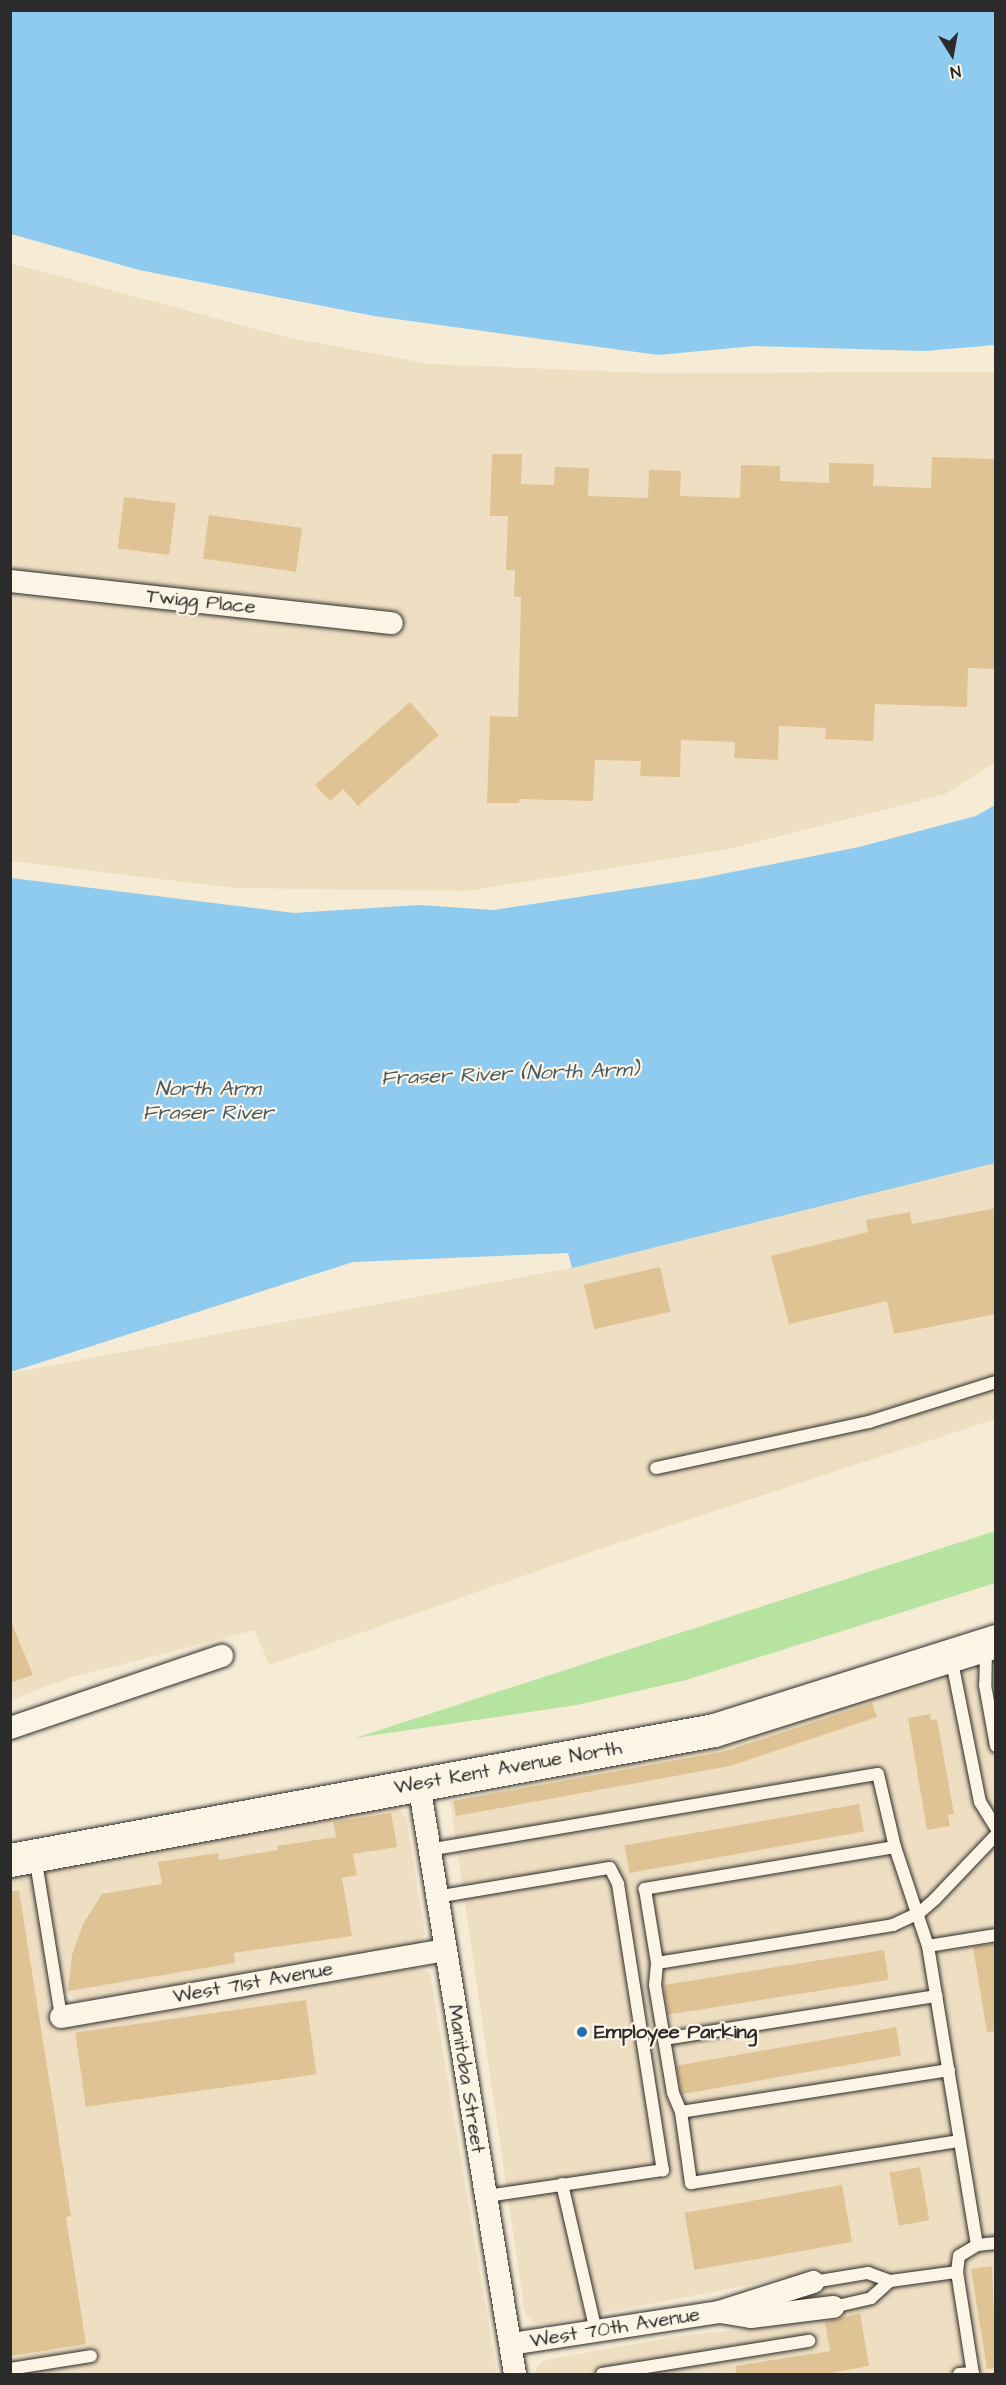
<!DOCTYPE html>
<style>
body{margin:0}
#map{position:relative;width:1006px;height:2385px;overflow:hidden;background:#f6ebd5;font-family:"Architects Daughter",sans-serif}
div>[style]{position:absolute}
.built>*{inset:0;background:#efdfc2}
.green>*{inset:0;background:#b7e3a1}
.water>*{inset:0;background:#8fcbef}
.building>*{inset:0;background:#dfc394;transform-origin:0 0}
.roads{filter:drop-shadow(0 0 2px #2b2b2b) drop-shadow(0 0 2px #2b2b2b)}
.lane>*{height:12px;margin:-6px;padding:0 6px;transform-origin:6px;border-radius:6px;background:#fcf5e5}
.street>*{height:22px;margin:-11px;padding:0 11px;transform-origin:11px;border-radius:11px;background:#fcf5e5}
.secondary>*{height:33px;margin:-16.5px;padding:0 16.5px;transform-origin:16.5px;border-radius:16.5px;background:#fcf5e5}
.dots>*{width:16px;height:16px;translate:-50% -50%;box-sizing:border-box;border:3px solid #fcf5e5;border-radius:50%}
span{translate:-50% -50%;white-space:nowrap;text-align:center;line-height:1.15;-webkit-text-stroke:4.5px #fcf5e5;paint-order:stroke}
.street-label{font-size:20px;color:#2b2b2b}
.poi-label{font-size:20px;color:#2b2b2b;font-weight:700}
.left{translate:0 -50%;text-align:left}
.water-label{font-size:21px;color:#495b66;font-style:italic}
.frame{position:absolute;inset:0;border:12px solid #2b2b2b;pointer-events:none}
.north{position:absolute;left:922px;top:24px;width:60px;height:60px;-webkit-text-stroke:4px #fcf5e5;paint-order:stroke;rotate:169deg;font-size:16px;font-weight:700;line-height:24px;text-align:center;color:#2b2b2b}
.north::after{content:'';display:block;margin:auto;width:21px;height:27px;background:#2b2b2b;clip-path:polygon(50% 0,100% 100%,50% 72%,0 100%)}
</style>
<div id="map">
<div class="built">
<div style="clip-path:polygon(10px 263px,286px 337px,430px 364px,650px 373px,995px 372px,995px 763px,945px 794px,730px 849px,467px 891px,234px 888px,11px 861px)"></div>
<div style="clip-path:polygon(995px 1163px,995px 1419px,611px 1545px,269px 1665px,255px 1630px,69px 1678px,11px 1700px,11px 1373px,571px 1268px)"></div>
<div style="clip-path:polygon(995px 1652px,995px 2374px,534px 2374px,539px 2364px,550px 2359px,681px 2336px,820px 2321px,811px 2273px,546px 2324px,535px 2323px,525px 2314px,450px 1801px,719px 1744px)"></div>
<div style="clip-path:polygon(393px 1806px,403px 1813px,407px 1822px,425px 1934px,419px 1945px,78px 2001px,65px 1991px,57px 1992px,48px 1995px,53px 2030px,417px 1968px,430px 1973px,497px 2374px,11px 2374px,11px 1873px,25px 1872px,31px 1877px,47px 1874px,50px 1868px)"></div>
</div>
<div class="green">
<div style="clip-path:polygon(995px 1531px,995px 1583px,686px 1680px,577px 1705px,355px 1738px)"></div>
</div>
<div class="water">
<div style="clip-path:polygon(10px 11px,995px 11px,995px 345px,925px 351px,755px 346px,658px 355px,374px 316px,139px 270px,11px 234px)"></div>
<div style="clip-path:polygon(995px 805px,995px 1163px,572px 1268px,568px 1253px,353px 1262px,11px 1372px,11px 878px,294px 913px,418px 905px,494px 910px,697px 879px,859px 847px,976px 816px)"></div>
</div>
<div class="building">
<div style="clip-path:polygon(492px 454px,522px 454px,521px 484px,554px 485px,555px 467px,589px 468px,588px 496px,648px 498px,649px 470px,681px 471px,680px 496px,740px 498px,741px 465px,780px 466px,780px 481px,829px 483px,829px 463px,874px 464px,873px 486px,931px 488px,932px 457px,996px 459px,996px 669px,968px 668px,967px 707px,875px 704px,873px 741px,825px 739px,826px 728px,779px 726px,778px 760px,734px 758px,735px 742px,681px 740px,680px 777px,640px 776px,641px 761px,595px 760px,593px 801px,520px 799px,519px 803px,487px 803px,490px 716px,518px 717px,521px 597px,514px 597px,515px 570px,506px 570px,508px 516px,490px 516px)"></div>
<div style="left:124px;top:497px;width:52px;height:52px;rotate:7deg"></div>
<div style="left:209px;top:515px;width:94px;height:44px;rotate:8deg"></div>
<div style="clip-path:polygon(410px 702px,439px 735px,358px 806px,343px 789px,330px 801px,315px 785px)"></div>
<div style="clip-path:polygon(996px 1208px,996px 1314px,894px 1334px,887px 1301px,789px 1324px,771px 1256px,868px 1232px,866px 1220px,910px 1212px,912px 1224px)"></div>
<div style="left:660px;top:1267px;width:46px;height:78px;rotate:77deg"></div>
<div style="clip-path:polygon(10px 1619px,33px 1675px,10px 1683px)"></div>
<div style="clip-path:polygon(872px 1703px,877px 1717px,730px 1766px,456px 1816px,453px 1801px,726px 1751px)"></div>
<div style="clip-path:polygon(930px 1714px,931px 1720px,937px 1719px,954px 1814px,948px 1815px,950px 1826px,927px 1830px,908px 1718px)"></div>
<div style="left:859px;top:1804px;width:28px;height:238px;rotate:80deg"></div>
<div style="clip-path:polygon(391px 1813px,397px 1847px,353px 1854px,357px 1875px,342px 1878px,352px 1936px,234px 1953px,235px 1963px,68px 1991px,72px 1955px,83px 1924px,102px 1894px,162px 1884px,158px 1862px,218px 1853px,219px 1860px,278px 1850px,277px 1846px,336px 1837px,333px 1822px)"></div>
<div style="clip-path:polygon(10px 1891px,19px 1891px,71px 2216px,66px 2217px,86px 2344px,10px 2356px)"></div>
<div style="clip-path:polygon(996px 1944px,996px 2031px,987px 2032px,973px 1947px)"></div>
<div style="left:884px;top:1950px;width:30px;height:223px;rotate:81deg"></div>
<div style="left:306px;top:2000px;width:75px;height:233px;rotate:82deg"></div>
<div style="left:896px;top:2027px;width:29px;height:223px;rotate:80deg"></div>
<div style="left:920px;top:2167px;width:54px;height:31px;rotate:80deg"></div>
<div style="left:842px;top:2185px;width:58px;height:160px;rotate:80deg"></div>
<div style="clip-path:polygon(992px 2266px,996px 2368px,987px 2369px,971px 2269px)"></div>
<div style="clip-path:polygon(860px 2313px,869px 2366px,827px 2374px,736px 2374px,736px 2366px,830px 2351px,825px 2322px)"></div>
</div>
<div class="roads">
<div class="lane">
<div style="left:656px;top:1468px;width:218px;rotate:-12.2deg"></div>
<div style="left:869px;top:1422px;width:133px;rotate:-17.5deg"></div>
<div style="left:986px;top:1646px;width:39px;rotate:91deg"></div>
<div style="left:985px;top:1685px;width:62px;rotate:79.8deg"></div>
<div style="left:951px;top:1657px;width:148px;rotate:78.7deg"></div>
<div style="left:980px;top:1802px;width:31px;rotate:58deg"></div>
<div style="left:895px;top:1847px;width:254px;rotate:170.5deg"></div>
<div style="left:645px;top:1889px;width:75px;rotate:80.8deg"></div>
<div style="left:657px;top:1963px;width:239px;rotate:-9.1deg"></div>
<div style="left:893px;top:1925px;width:29px;rotate:-25deg"></div>
<div style="left:919px;top:1913px;width:21px;rotate:-41deg"></div>
<div style="left:935px;top:1899px;width:88px;rotate:-46.4deg"></div>
<div style="left:428px;top:1850px;width:456px;rotate:-9.6deg"></div>
<div style="left:878px;top:1774px;width:75px;rotate:76.9deg"></div>
<div style="left:895px;top:1847px;width:104px;rotate:71.6deg"></div>
<div style="left:928px;top:1946px;width:303px;rotate:80.7deg"></div>
<div style="left:35px;top:1856px;width:163px;rotate:80.8deg"></div>
<div style="left:436px;top:1897px;width:176px;rotate:-9.5deg"></div>
<div style="left:610px;top:1868px;width:18px;rotate:63deg"></div>
<div style="left:618px;top:1884px;width:290px;rotate:81.1deg"></div>
<div style="left:663px;top:2170px;width:179px;rotate:171.6deg"></div>
<div style="left:928px;top:1946px;width:69px;rotate:-9.2deg"></div>
<div style="left:657px;top:1963px;width:22px;rotate:95deg"></div>
<div style="left:655px;top:1985px;width:109px;rotate:80.5deg"></div>
<div style="left:673px;top:2093px;width:21px;rotate:67deg"></div>
<div style="left:664px;top:2039px;width:276px;rotate:-9deg"></div>
<div style="left:949px;top:2070px;width:271px;rotate:171.1deg"></div>
<div style="left:681px;top:2112px;width:72px;rotate:82deg"></div>
<div style="left:691px;top:2183px;width:272px;rotate:-8.9deg"></div>
<div style="left:562px;top:2184px;width:151px;rotate:77deg"></div>
<div style="left:813px;top:2282px;width:56px;rotate:-9.3deg"></div>
<div style="left:868px;top:2273px;width:23px;rotate:20deg"></div>
<div style="left:890px;top:2281px;width:68px;rotate:-7.7deg"></div>
<div style="left:833px;top:2307px;width:39px;rotate:-13deg"></div>
<div style="left:871px;top:2298px;width:25px;rotate:-42deg"></div>
<div style="left:10px;top:2369px;width:82px;rotate:-9.1deg"></div>
<div style="left:602px;top:2374px;width:210px;rotate:-9.1deg"></div>
<div style="left:959px;top:2374px;width:14px;rotate:-4deg"></div>
<div style="left:973px;top:2374px;width:103px;rotate:-98.9deg"></div>
<div style="left:957px;top:2272px;width:16px;rotate:-83deg"></div>
<div style="left:959px;top:2256px;width:21px;rotate:-31deg"></div>
<div style="left:977px;top:2245px;width:19px;rotate:-6deg"></div>
</div>
<div class="street">
<div style="left:10px;top:581px;width:384px;rotate:6.3deg"></div>
<div style="left:10px;top:1728px;width:224px;rotate:-18.8deg"></div>
<div style="left:419px;top:1784px;width:598px;rotate:80.76deg"></div>
<div style="left:61px;top:2017px;width:390px;rotate:-9.9deg"></div>
<div style="left:720px;top:2312px;width:31px;rotate:9deg"></div>
<div style="left:751px;top:2317px;width:83px;rotate:-7deg"></div>
<div style="left:511px;top:2344px;width:210px;rotate:-8.7deg"></div>
<div style="left:719px;top:2312px;width:99px;rotate:-17.7deg"></div>
</div>
<div class="secondary">
<div style="left:10px;top:1860px;width:716px;rotate:-10.46deg"></div>
<div style="left:714px;top:1730px;width:296px;rotate:-17.5deg"></div>
</div>
</div>
<div class="dots">
<div style="left:582px;top:2032px;background:#1f6fb2"></div>
</div>
<div class="street-label">
<span style="left:201px;top:602px;rotate:6deg">Twigg Place</span>
<span style="left:508px;top:1768px;rotate:-10deg">West Kent Avenue North</span>
<span style="left:253px;top:1983px;rotate:-10deg">West 71st Avenue</span>
<span style="left:466px;top:2079px;rotate:81deg">Manitoba Street</span>
<span style="left:615px;top:2328px;rotate:-9deg">West 70th Avenue</span>
</div>
<div class="poi-label">
<span class="left" style="left:594px;top:2032px">Employee Parking</span>
</div>
<div class="water-label">
<span style="left:510px;top:1074px;rotate:-2deg">Fraser River (North Arm)</span>
<span style="left:208px;top:1101px">North Arm<br>Fraser River</span>
</div>
<div class="frame"></div>
<div class="north">N</div>
</div>
